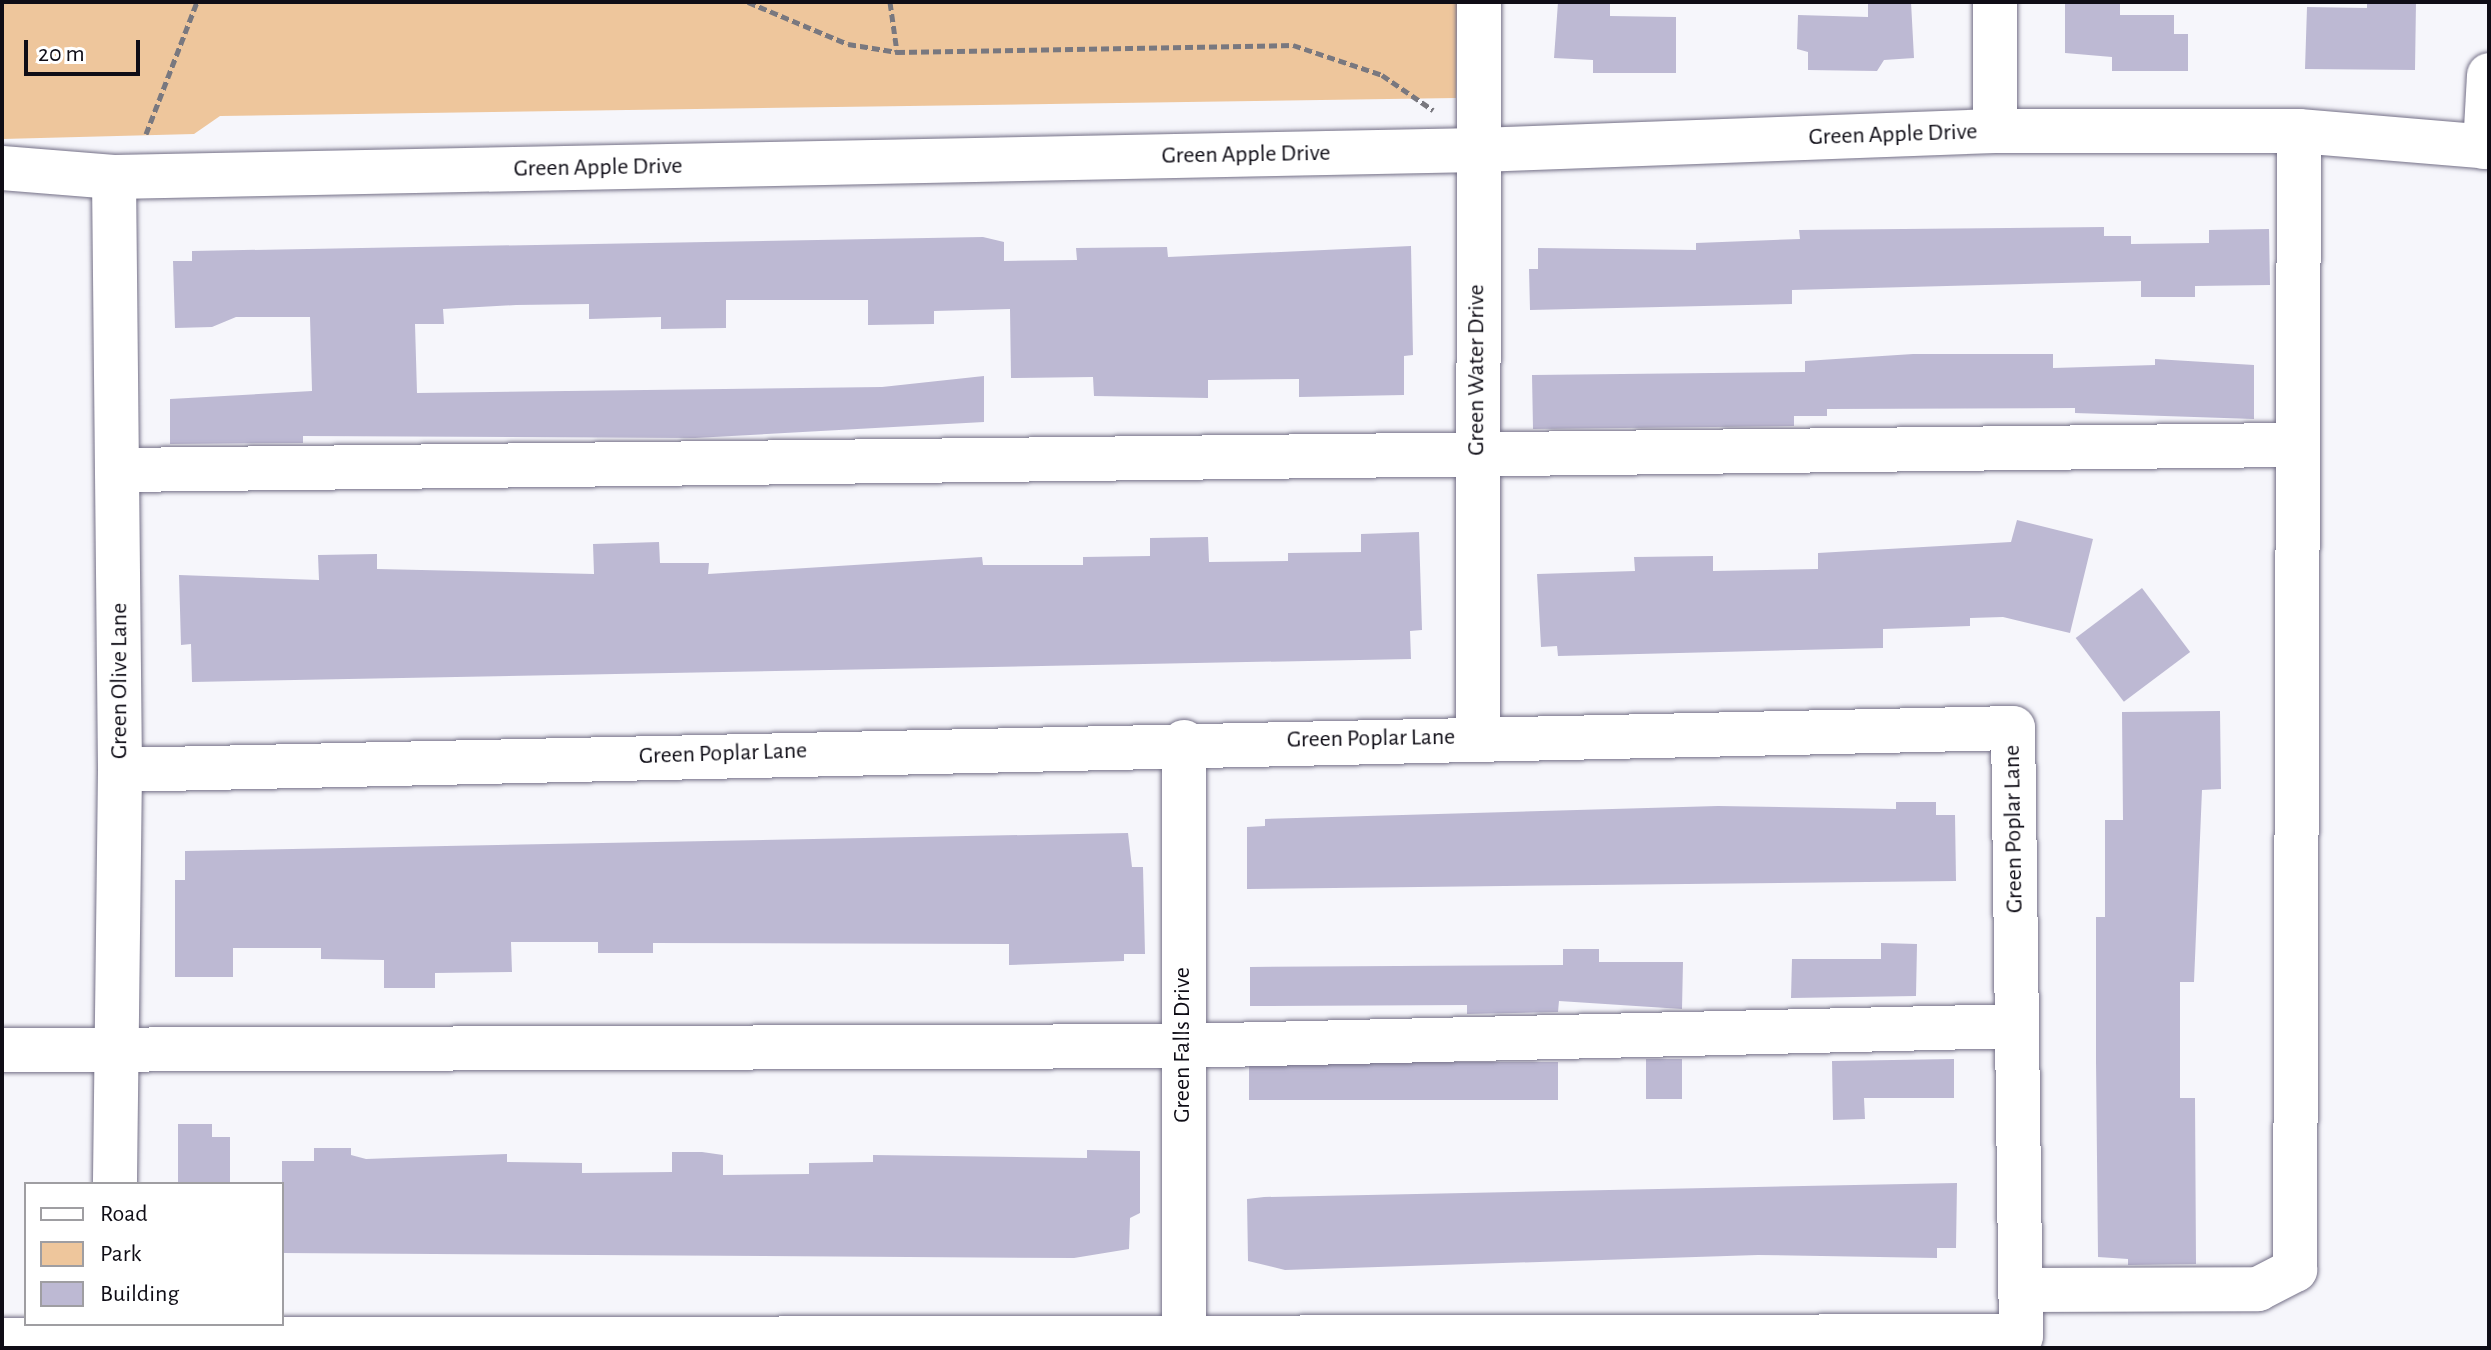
<!DOCTYPE html>
<style>
body{margin:0}
#map{position:relative;width:2491px;height:1350px;overflow:hidden;background:#f6f6fb;font-family:"Alegreya Sans",sans-serif}
div>[style]{position:absolute}
.green>*{inset:0;background:#eec69c}
.building>*{inset:0;background:#bdb9d3;transform-origin:0 0}
.path>*{height:5px;margin-top:-2.5px;transform-origin:0;background:repeating-linear-gradient(90deg,#79787f 0 8px,transparent 0 12px)}
.roads{filter:drop-shadow(0 0 2px #747087) drop-shadow(0 0 2px #747087)}
.minor>*{height:44px;margin:-22px;padding:0 22px;transform-origin:22px;border-radius:22px;background:#fff}
span{translate:-50% -50%;white-space:nowrap;text-align:center;line-height:1.15;-webkit-text-stroke:6px #fff;paint-order:stroke}
.street-label{font-size:24px;color:#0f0d16}
.frame{position:absolute;inset:0;border:4px solid #0f0d16;pointer-events:none}
.legend{position:absolute;left:24px;top:1182px;width:260px;height:144px;box-sizing:border-box;background:#fff;border:2px solid #9f9ea2;margin:0;padding:10px 14px;list-style:none;font-size:24px;color:#0f0d16}
.legend li{display:flex;align-items:center;gap:16px;height:40px}
.legend b{width:40px;border:2px solid #9f9ea2}
.scale{position:absolute;left:24px;top:40px;width:116px;height:36px;box-sizing:border-box;border:4px solid #0f0d16;border-top:0;padding-left:10px;font-size:24px;line-height:28px;white-space:nowrap;color:#0f0d16;-webkit-text-stroke:6px #fff;paint-order:stroke}
</style>
<div id="map">
<div class="green">
<div style="clip-path:polygon(2px 2px,1457px 2px,1456px 98px,220px 116px,194px 134px,2px 139px)"></div>
</div>
<div class="building">
<div style="clip-path:polygon(1558px 2px,1610px 2px,1610px 16px,1676px 17px,1676px 73px,1593px 73px,1593px 60px,1554px 58px)"></div>
<div style="clip-path:polygon(1868px 2px,1911px 2px,1914px 58px,1884px 60px,1877px 71px,1808px 70px,1808px 52px,1797px 49px,1798px 15px,1868px 17px)"></div>
<div style="clip-path:polygon(2065px 2px,2120px 2px,2120px 15px,2174px 15px,2174px 34px,2188px 34px,2188px 71px,2112px 71px,2112px 57px,2065px 53px)"></div>
<div style="clip-path:polygon(2367px 2px,2416px 2px,2415px 70px,2305px 69px,2307px 7px,2367px 8px)"></div>
<div style="clip-path:polygon(2104px 227px,2104px 236px,2131px 236px,2131px 244px,2209px 243px,2209px 230px,2269px 229px,2270px 285px,2195px 286px,2195px 297px,2141px 297px,2141px 281px,1792px 290px,1792px 304px,1530px 310px,1529px 269px,1538px 269px,1538px 248px,1696px 250px,1696px 243px,1800px 239px,1799px 230px)"></div>
<div style="clip-path:polygon(983px 237px,1004px 242px,1004px 261px,1077px 260px,1076px 248px,1167px 247px,1168px 257px,1411px 246px,1413px 355px,1404px 356px,1404px 395px,1299px 397px,1299px 379px,1208px 380px,1208px 398px,1094px 396px,1093px 377px,1011px 378px,1010px 309px,934px 311px,934px 324px,868px 325px,868px 300px,726px 300px,726px 328px,661px 329px,661px 317px,589px 319px,589px 304px,516px 305px,443px 309px,444px 324px,415px 324px,417px 393px,882px 387px,984px 376px,984px 422px,695px 438px,303px 436px,303px 443px,170px 444px,170px 399px,312px 391px,310px 317px,236px 317px,212px 327px,175px 328px,173px 261px,192px 261px,192px 251px)"></div>
<div style="clip-path:polygon(1913px 354px,2053px 354px,2053px 368px,2155px 365px,2155px 359px,2254px 365px,2254px 419px,2075px 413px,2075px 408px,1827px 409px,1827px 416px,1794px 416px,1794px 426px,1533px 429px,1532px 375px,1805px 372px,1805px 361px)"></div>
<div style="clip-path:polygon(2017px 520px,2093px 539px,2070px 633px,2003px 617px,1970px 618px,1970px 626px,1883px 629px,1883px 648px,1558px 656px,1557px 646px,1541px 647px,1537px 574px,1635px 571px,1634px 557px,1713px 556px,1713px 571px,1818px 569px,1818px 553px,2011px 542px)"></div>
<div style="clip-path:polygon(1419px 532px,1422px 630px,1410px 631px,1411px 659px,192px 682px,191px 644px,181px 645px,179px 575px,319px 580px,318px 555px,377px 554px,377px 569px,594px 574px,593px 544px,659px 542px,660px 563px,709px 563px,708px 574px,982px 557px,983px 565px,1083px 565px,1083px 557px,1150px 556px,1150px 538px,1208px 537px,1209px 562px,1288px 561px,1288px 553px,1361px 552px,1361px 534px)"></div>
<div style="left:2142px;top:588px;width:80px;height:83px;rotate:53deg"></div>
<div style="clip-path:polygon(2220px 711px,2221px 789px,2202px 790px,2194px 982px,2180px 982px,2180px 1098px,2195px 1098px,2196px 1264px,2128px 1265px,2128px 1259px,2098px 1257px,2096px 1061px,2096px 917px,2105px 917px,2105px 820px,2123px 820px,2122px 712px)"></div>
<div style="clip-path:polygon(1896px 802px,1936px 802px,1936px 815px,1955px 815px,1956px 881px,1247px 889px,1247px 827px,1265px 826px,1265px 819px,1718px 806px,1896px 809px)"></div>
<div style="clip-path:polygon(1128px 833px,1132px 867px,1143px 867px,1145px 954px,1124px 954px,1124px 961px,1009px 965px,1009px 944px,653px 943px,653px 953px,598px 953px,598px 942px,511px 942px,512px 972px,435px 973px,435px 988px,384px 988px,384px 960px,321px 959px,321px 948px,233px 948px,233px 977px,175px 977px,175px 880px,185px 880px,185px 851px)"></div>
<div style="clip-path:polygon(1881px 943px,1917px 944px,1916px 996px,1791px 998px,1792px 959px,1881px 959px)"></div>
<div style="clip-path:polygon(1563px 949px,1599px 949px,1599px 962px,1683px 962px,1682px 1009px,1559px 1001px,1558px 1012px,1467px 1014px,1467px 1005px,1250px 1006px,1250px 967px,1563px 965px)"></div>
<div style="left:1682px;top:1059px;width:40px;height:36px;rotate:90deg"></div>
<div style="clip-path:polygon(1954px 1059px,1954px 1098px,1864px 1098px,1865px 1119px,1833px 1120px,1832px 1061px)"></div>
<div style="left:1558px;top:1062px;width:38px;height:309px;rotate:90deg"></div>
<div style="clip-path:polygon(178px 1124px,212px 1124px,212px 1137px,230px 1137px,230px 1184px,178px 1184px)"></div>
<div style="clip-path:polygon(314px 1148px,351px 1148px,351px 1155px,366px 1159px,507px 1154px,507px 1162px,582px 1163px,582px 1173px,672px 1172px,672px 1152px,702px 1152px,723px 1155px,723px 1175px,809px 1174px,809px 1163px,873px 1162px,873px 1155px,1087px 1158px,1087px 1150px,1140px 1151px,1140px 1213px,1130px 1218px,1129px 1249px,1074px 1258px,282px 1253px,282px 1161px,314px 1161px)"></div>
<div style="clip-path:polygon(1957px 1183px,1956px 1248px,1937px 1248px,1937px 1258px,1758px 1255px,1285px 1270px,1248px 1261px,1247px 1199px,1264px 1197px)"></div>
</div>
<div class="path">
<div style="left:748px;top:2px;width:108px;rotate:22.8deg"></div>
<div style="left:848px;top:44px;width:50px;rotate:9.3deg"></div>
<div style="left:897px;top:52px;width:396px;rotate:-1deg"></div>
<div style="left:1293px;top:45px;width:94px;rotate:18.6deg"></div>
<div style="left:1382px;top:75px;width:62px;rotate:34.5deg"></div>
<div style="left:890px;top:2px;width:50px;rotate:82deg"></div>
<div style="left:146px;top:134px;width:142px;rotate:-68.9deg"></div>
</div>
<div class="roads">
<div class="minor">
<div style="left:1995px;top:2px;width:129px;rotate:90deg"></div>
<div style="left:2485px;top:147px;width:72px;rotate:-86.8deg"></div>
<div style="left:2px;top:168px;width:112px;rotate:4.6deg"></div>
<div style="left:114px;top:177px;width:1365px;rotate:-1.13deg"></div>
<div style="left:1479px;top:150px;width:516px;rotate:-2.11deg"></div>
<div style="left:1995px;top:131px;width:304px"></div>
<div style="left:2299px;top:131px;width:191px;rotate:4.8deg"></div>
<div style="left:114px;top:177px;width:593px;rotate:89.42deg"></div>
<div style="left:120px;top:770px;width:414px;rotate:90.7deg"></div>
<div style="left:118px;top:470px;width:2175px;rotate:-0.66deg"></div>
<div style="left:1478px;top:738px;width:736px;rotate:-89.92deg"></div>
<div style="left:1184px;top:742px;width:606px;rotate:90deg"></div>
<div style="left:2px;top:1050px;width:1180px;rotate:-0.19deg"></div>
<div style="left:1182px;top:1046px;width:834px;rotate:-1.37deg"></div>
<div style="left:2020px;top:1290px;width:238px;rotate:-0.2deg"></div>
<div style="left:2258px;top:1289px;width:42px;rotate:-27.2deg"></div>
<div style="left:2295px;top:1270px;width:1139px;rotate:-89.8deg"></div>
<div style="left:2px;top:1340px;width:2019px;rotate:-0.11deg"></div>
<div style="left:2021px;top:1336px;width:608px;rotate:-90.75deg"></div>
<div style="left:2013px;top:728px;width:1893px;rotate:178.73deg"></div>
</div>
</div>
<div class="street-label">
<span style="left:1893px;top:135px;rotate:-2deg">Green Apple Drive</span>
<span style="left:1246px;top:155px;rotate:-1deg">Green Apple Drive</span>
<span style="left:598px;top:168px;rotate:-1deg">Green Apple Drive</span>
<span style="left:1477px;top:370px;rotate:-90deg">Green Water Drive</span>
<span style="left:120px;top:681px;rotate:-90deg">Green Olive Lane</span>
<span style="left:1371px;top:739px;rotate:-1deg">Green Poplar Lane</span>
<span style="left:723px;top:754px;rotate:-2deg">Green Poplar Lane</span>
<span style="left:2014px;top:829px;rotate:-91deg">Green Poplar Lane</span>
<span style="left:1183px;top:1045px;rotate:-90deg">Green Falls Drive</span>
</div>
<div class="frame"></div>
<ul class="legend">
<li><b style="height:10px;background:#fff"></b>Road</li>
<li><b style="height:22px;background:#eec69c"></b>Park</li>
<li><b style="height:22px;background:#bdb9d3"></b>Building</li>
</ul>
<div class="scale">20 m</div>
</div>
